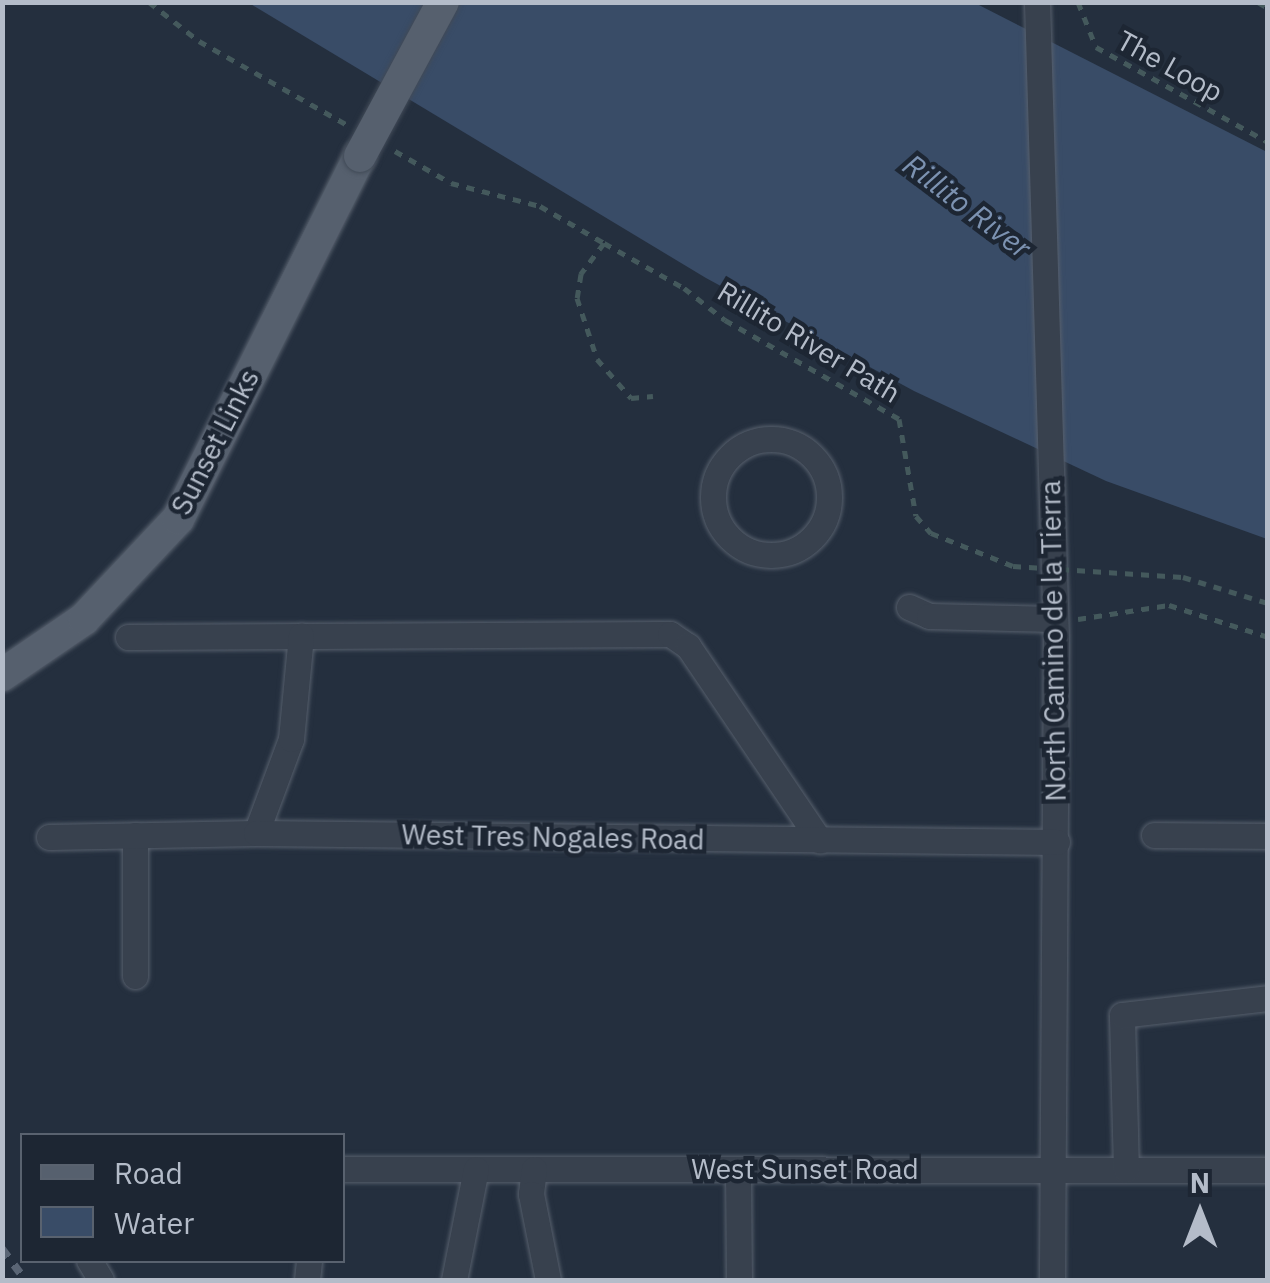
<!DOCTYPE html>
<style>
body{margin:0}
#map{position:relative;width:1270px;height:1283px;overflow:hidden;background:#242f3e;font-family:"IBM Plex Sans",sans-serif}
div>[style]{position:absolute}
.water>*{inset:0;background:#394c67}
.path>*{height:5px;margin-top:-2.5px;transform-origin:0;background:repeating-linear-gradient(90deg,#44595c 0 8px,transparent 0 16px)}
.roads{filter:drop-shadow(0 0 2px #565f6c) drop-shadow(0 0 2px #565f6c)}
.minor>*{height:25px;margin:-12.5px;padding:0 12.5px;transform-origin:12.5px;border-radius:12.5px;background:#38414e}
.minor>.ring{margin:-12.5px;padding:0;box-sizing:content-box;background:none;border:25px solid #38414e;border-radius:50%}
.major>*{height:32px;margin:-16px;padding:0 16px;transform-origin:16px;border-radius:16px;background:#56606e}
.rail>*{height:8px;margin-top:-4px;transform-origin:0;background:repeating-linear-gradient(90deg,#5a6575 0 10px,transparent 0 20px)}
.path-bridge>*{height:5px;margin-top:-2.5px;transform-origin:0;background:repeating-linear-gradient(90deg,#44595c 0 8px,transparent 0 16px)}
.bridges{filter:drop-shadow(0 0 2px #414a57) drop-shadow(0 0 2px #414a57)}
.major-bridge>*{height:32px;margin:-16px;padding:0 16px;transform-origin:16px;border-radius:16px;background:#56606e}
span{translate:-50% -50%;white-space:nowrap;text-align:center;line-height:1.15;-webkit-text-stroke:9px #1d2633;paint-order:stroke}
.street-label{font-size:28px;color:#b4bcc9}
.water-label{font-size:30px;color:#7c92b1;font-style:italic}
.frame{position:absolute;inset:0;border:5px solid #b4bcc9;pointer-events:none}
.legend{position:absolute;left:20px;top:1133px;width:325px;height:130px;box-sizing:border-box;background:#1d2633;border:2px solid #59626f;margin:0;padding:12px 18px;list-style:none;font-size:30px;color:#b4bcc9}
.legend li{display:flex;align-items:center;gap:20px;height:50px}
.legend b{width:50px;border:2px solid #59626f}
.north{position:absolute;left:1150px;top:1163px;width:100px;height:100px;-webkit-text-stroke:8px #1d2633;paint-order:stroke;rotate:0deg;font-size:28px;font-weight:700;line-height:40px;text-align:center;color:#b4bcc9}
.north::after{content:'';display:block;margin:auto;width:35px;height:45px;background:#b4bcc9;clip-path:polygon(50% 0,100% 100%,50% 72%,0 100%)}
</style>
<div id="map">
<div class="water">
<div style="clip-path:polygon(249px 3px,975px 3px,1267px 152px,1267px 539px,1106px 481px,914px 391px,706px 278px)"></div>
</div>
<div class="path">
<div style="left:149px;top:2px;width:63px;rotate:38deg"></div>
<div style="left:199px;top:41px;width:169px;rotate:29.5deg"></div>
<div style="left:1078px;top:2px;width:48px;rotate:68.2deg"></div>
<div style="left:1096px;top:47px;width:196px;rotate:28.9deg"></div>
<div style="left:1258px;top:2px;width:12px;rotate:31deg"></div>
<div style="left:395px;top:151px;width:64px;rotate:29.7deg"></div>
<div style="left:451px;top:183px;width:92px;rotate:14.5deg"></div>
<div style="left:540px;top:206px;width:74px;rotate:30deg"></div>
<div style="left:604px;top:243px;width:39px;rotate:127deg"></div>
<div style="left:581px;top:274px;width:24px;rotate:99deg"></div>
<div style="left:577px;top:298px;width:64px;rotate:71.8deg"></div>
<div style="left:597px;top:359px;width:52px;rotate:48.9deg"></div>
<div style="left:631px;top:398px;width:22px;rotate:-5deg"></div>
<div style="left:604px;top:243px;width:92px;rotate:29.4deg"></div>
<div style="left:684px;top:288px;width:52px;rotate:38deg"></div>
<div style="left:1078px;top:619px;width:92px;rotate:-8.7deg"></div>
<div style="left:1169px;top:605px;width:104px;rotate:17.9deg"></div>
</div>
<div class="roads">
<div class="minor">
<div style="left:1037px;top:2px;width:636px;rotate:88.29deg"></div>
<div style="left:1056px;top:638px;width:642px;rotate:90.36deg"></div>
<div class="ring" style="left:713px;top:439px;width:91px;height:91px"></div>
<div style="left:909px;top:607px;width:22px;rotate:24deg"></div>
<div style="left:929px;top:616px;width:126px;rotate:1.4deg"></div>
<div style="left:128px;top:637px;width:542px;rotate:-0.32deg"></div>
<div style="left:670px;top:634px;width:22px;rotate:34deg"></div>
<div style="left:688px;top:646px;width:235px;rotate:55.9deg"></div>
<div style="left:256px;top:833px;width:100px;rotate:-69.6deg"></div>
<div style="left:291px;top:739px;width:104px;rotate:-84.5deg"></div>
<div style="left:135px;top:835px;width:141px;rotate:90deg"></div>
<div style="left:1154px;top:835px;width:114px;rotate:0.5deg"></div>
<div style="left:49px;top:837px;width:207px;rotate:-1.1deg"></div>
<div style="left:256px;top:833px;width:801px;rotate:0.64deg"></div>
<div style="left:342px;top:1169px;width:926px;rotate:0.06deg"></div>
<div style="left:534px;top:1169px;width:25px;rotate:97deg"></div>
<div style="left:531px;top:1194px;width:88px;rotate:78.8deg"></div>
<div style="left:738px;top:1169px;width:111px;rotate:89.5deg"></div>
<div style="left:1126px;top:1170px;width:155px;rotate:-91.5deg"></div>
<div style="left:1122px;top:1015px;width:147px;rotate:-6.6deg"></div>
<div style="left:89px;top:1260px;width:23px;rotate:59deg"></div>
<div style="left:307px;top:1280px;width:20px;rotate:-84deg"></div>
<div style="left:454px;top:1280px;width:113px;rotate:-78.8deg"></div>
</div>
<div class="major">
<div style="left:2px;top:675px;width:99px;rotate:-34.3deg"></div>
<div style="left:84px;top:619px;width:137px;rotate:-46.8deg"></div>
<div style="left:178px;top:519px;width:406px;rotate:-63.4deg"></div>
</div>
</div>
<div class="rail">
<div style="left:2px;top:1249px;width:39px;rotate:53deg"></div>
</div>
<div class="path-bridge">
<div style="left:725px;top:320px;width:200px;rotate:29.6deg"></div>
<div style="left:899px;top:419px;width:98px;rotate:80.1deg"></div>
<div style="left:916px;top:516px;width:23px;rotate:49deg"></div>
<div style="left:931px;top:533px;width:88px;rotate:21.9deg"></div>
<div style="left:1013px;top:566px;width:170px;rotate:3.7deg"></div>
<div style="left:1183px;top:577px;width:89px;rotate:17deg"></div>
</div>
<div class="bridges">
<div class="major-bridge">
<div style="left:360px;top:156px;width:175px;rotate:-61.7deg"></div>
</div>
</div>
<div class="street-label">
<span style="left:1170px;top:66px;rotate:29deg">The Loop</span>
<span style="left:809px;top:342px;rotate:31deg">Rillito River Path</span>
<span style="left:215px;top:442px;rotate:-63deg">Sunset Links</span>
<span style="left:1053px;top:641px;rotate:-91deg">North Camino de la Tierra</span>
<span style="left:553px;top:837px;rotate:1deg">West Tres Nogales Road</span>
<span style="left:805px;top:1169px">West Sunset Road</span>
</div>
<div class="water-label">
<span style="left:967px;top:206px;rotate:37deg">Rillito River</span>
</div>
<div class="frame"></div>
<ul class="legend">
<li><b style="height:12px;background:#56606e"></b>Road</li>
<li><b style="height:28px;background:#394c67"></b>Water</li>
</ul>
<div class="north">N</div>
</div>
